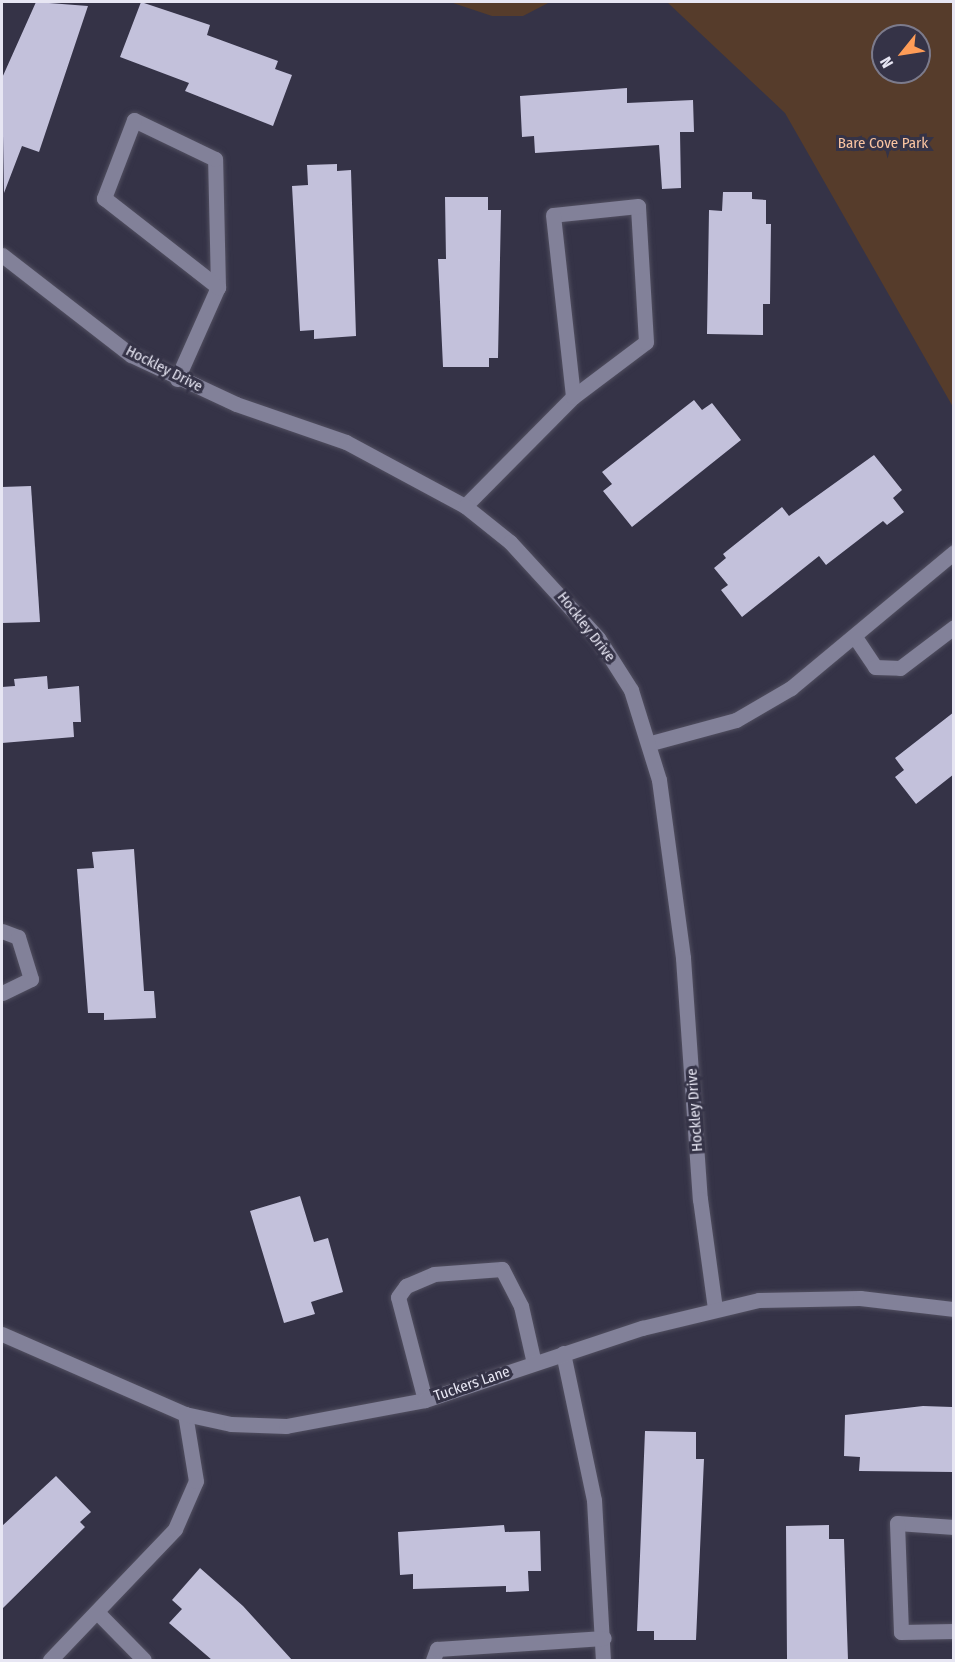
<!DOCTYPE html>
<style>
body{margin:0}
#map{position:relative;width:955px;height:1662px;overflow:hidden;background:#353347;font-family:"Fira Sans Condensed",sans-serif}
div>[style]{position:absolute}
.green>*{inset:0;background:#563c2b}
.building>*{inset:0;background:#c3c1db}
.roads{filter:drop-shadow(0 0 2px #514f60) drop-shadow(0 0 2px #514f60)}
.lane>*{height:15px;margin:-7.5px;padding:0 7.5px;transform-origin:7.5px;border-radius:7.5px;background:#828199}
.street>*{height:15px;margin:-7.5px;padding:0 7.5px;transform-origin:7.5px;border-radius:7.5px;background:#828199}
span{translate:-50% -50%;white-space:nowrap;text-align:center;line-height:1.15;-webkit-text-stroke:6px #353347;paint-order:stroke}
.park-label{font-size:15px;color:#fac4a1}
.street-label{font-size:15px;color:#e7e6f3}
.frame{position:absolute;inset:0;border:3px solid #e7e6f3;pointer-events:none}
.north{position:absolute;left:871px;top:24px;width:60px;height:60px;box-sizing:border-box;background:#353347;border:2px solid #7c7b8c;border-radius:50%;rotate:240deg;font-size:16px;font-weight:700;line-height:24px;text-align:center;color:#e7e6f3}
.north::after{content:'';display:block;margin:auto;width:21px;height:27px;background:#fe9c57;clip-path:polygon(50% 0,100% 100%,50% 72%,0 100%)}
</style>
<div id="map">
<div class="green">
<div style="clip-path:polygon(450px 2px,550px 2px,523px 16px,492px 16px)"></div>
<div style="clip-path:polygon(evenodd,667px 2px,953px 2px,953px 407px,785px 113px,667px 2px,883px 36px,919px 36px,919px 72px,883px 72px,883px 36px)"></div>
</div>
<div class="building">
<div style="clip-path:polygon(36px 2px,88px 6px,39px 152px,22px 146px,4px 193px,2px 78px)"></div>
<div style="clip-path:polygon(141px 2px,210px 25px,207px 35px,278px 61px,275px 69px,292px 75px,273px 126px,185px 91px,189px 83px,120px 57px)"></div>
<div style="clip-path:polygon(627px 88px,627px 103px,693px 100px,694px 132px,680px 132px,681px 188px,662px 189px,659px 145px,535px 153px,534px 136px,522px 137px,520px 96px)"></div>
<div style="clip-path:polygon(337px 164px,337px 171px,351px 170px,356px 336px,314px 339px,314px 330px,300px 331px,292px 186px,308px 185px,307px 165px)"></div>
<div style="clip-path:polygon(723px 192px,752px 192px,752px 199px,766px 200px,766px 224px,771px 224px,770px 304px,763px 304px,763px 335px,707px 334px,709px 210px,722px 211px)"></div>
<div style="clip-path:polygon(445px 197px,488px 197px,488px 210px,501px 210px,498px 358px,489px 358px,489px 367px,443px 367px,438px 259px,446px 259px)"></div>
<div style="clip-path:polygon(694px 400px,702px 410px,712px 403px,741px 440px,632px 527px,603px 491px,612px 484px,602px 472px)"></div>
<div style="clip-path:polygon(874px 455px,902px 490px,893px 498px,904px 512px,887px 525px,883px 521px,826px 565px,819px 556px,742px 617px,721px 590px,728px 585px,714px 568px,726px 558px,723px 554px,782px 507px,789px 516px)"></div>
<div style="clip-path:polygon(31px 486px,40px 622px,2px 623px,2px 487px)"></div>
<div style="clip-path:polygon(47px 676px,48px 689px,79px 686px,81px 722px,73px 722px,74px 737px,2px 743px,2px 687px,15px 686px,14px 679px)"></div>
<div style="clip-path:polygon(954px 712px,954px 774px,916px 804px,895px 777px,904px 770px,895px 758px)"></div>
<div style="clip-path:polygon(134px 849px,144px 991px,154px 991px,156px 1018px,104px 1020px,104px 1013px,88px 1013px,77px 869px,94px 868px,92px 852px)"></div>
<div style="clip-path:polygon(300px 1196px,314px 1242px,328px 1238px,343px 1292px,311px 1302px,315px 1314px,284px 1323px,250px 1211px)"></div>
<div style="clip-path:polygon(923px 1406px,952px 1407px,954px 1472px,859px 1471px,860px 1457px,844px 1456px,845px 1415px)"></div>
<div style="clip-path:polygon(645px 1431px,696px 1432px,696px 1459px,704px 1459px,696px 1640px,654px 1640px,654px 1631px,637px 1631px)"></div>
<div style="clip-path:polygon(56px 1476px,91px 1512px,80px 1522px,85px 1527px,2px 1609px,2px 1526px)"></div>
<div style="clip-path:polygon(504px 1525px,505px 1532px,540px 1531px,541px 1571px,528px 1571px,529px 1591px,506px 1592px,506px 1586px,413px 1589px,413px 1574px,400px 1575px,398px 1532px)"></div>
<div style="clip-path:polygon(829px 1525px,829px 1539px,844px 1539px,848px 1660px,787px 1660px,786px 1526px)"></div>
<div style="clip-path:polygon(200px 1568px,243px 1606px,292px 1660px,212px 1660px,169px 1623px,182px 1609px,172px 1600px)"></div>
</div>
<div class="roads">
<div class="lane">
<div style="left:177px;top:379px;width:101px;rotate:-66deg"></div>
<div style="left:218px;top:287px;width:128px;rotate:-91.3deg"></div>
<div style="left:215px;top:159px;width:90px;rotate:-154.3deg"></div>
<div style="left:134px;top:120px;width:84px;rotate:111deg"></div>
<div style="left:104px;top:198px;width:145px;rotate:38deg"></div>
<div style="left:465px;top:506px;width:153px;rotate:-45.3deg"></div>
<div style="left:573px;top:397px;width:91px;rotate:-37deg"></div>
<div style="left:646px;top:342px;width:136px;rotate:-93.4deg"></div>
<div style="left:638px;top:206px;width:85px;rotate:174deg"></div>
<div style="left:553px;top:215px;width:183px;rotate:83.7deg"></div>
<div style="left:855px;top:637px;width:36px;rotate:56deg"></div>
<div style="left:875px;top:667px;width:25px;rotate:2deg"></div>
<div style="left:900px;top:668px;width:68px;rotate:-37.2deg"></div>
<div style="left:651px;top:743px;width:88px;rotate:-15.1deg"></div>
<div style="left:736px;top:720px;width:64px;rotate:-30.2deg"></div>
<div style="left:791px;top:688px;width:212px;rotate:-39.8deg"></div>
<div style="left:2px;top:931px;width:17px;rotate:21deg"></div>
<div style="left:18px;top:937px;width:44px;rotate:72.8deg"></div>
<div style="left:31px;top:979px;width:32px;rotate:154deg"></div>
<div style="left:563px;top:1353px;width:150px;rotate:78.1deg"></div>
<div style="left:594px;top:1500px;width:160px;rotate:86.8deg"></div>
<div style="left:425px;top:1400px;width:106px;rotate:-104.7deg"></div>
<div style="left:398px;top:1297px;width:14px;rotate:-54deg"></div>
<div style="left:406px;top:1286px;width:30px;rotate:-23deg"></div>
<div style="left:434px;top:1274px;width:68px;rotate:-4.2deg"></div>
<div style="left:502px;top:1269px;width:42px;rotate:62.8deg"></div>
<div style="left:521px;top:1306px;width:58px;rotate:77.2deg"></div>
<div style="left:954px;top:1527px;width:57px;rotate:-176deg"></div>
<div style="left:897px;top:1523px;width:109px;rotate:87.9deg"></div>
<div style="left:901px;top:1632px;width:53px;rotate:-1.1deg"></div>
<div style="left:97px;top:1612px;width:67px;rotate:45.6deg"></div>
<div style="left:50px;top:1660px;width:181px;rotate:-46.3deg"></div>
<div style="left:175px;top:1529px;width:52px;rotate:-66.4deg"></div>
<div style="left:196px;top:1481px;width:68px;rotate:-99.3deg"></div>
<div style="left:433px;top:1660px;width:12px;rotate:-70deg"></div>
<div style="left:437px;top:1649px;width:167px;rotate:-3.8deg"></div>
</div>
<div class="street">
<div style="left:2px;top:255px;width:163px;rotate:37.8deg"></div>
<div style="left:131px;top:355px;width:116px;rotate:25deg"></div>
<div style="left:236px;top:404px;width:116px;rotate:19.1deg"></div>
<div style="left:346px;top:442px;width:135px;rotate:28.3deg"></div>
<div style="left:465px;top:506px;width:58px;rotate:38.7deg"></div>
<div style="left:510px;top:542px;width:130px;rotate:47.5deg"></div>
<div style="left:598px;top:638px;width:62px;rotate:57.6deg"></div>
<div style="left:631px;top:690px;width:94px;rotate:72.7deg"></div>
<div style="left:659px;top:780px;width:180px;rotate:82.3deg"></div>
<div style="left:683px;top:958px;width:242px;rotate:86deg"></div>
<div style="left:700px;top:1199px;width:110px;rotate:82.2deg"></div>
<div style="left:2px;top:1334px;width:200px;rotate:23.6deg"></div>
<div style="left:185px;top:1414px;width:47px;rotate:12.3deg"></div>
<div style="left:231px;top:1424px;width:55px;rotate:2.1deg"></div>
<div style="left:286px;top:1426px;width:141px;rotate:-10.6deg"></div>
<div style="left:425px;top:1400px;width:229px;rotate:-18.4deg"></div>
<div style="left:642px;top:1328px;width:120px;rotate:-13.5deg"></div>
<div style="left:759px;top:1300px;width:101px;rotate:-1.1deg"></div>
<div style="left:860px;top:1298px;width:95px;rotate:6.7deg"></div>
</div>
</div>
<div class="park-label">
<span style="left:883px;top:144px">Bare Cove Park</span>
</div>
<div class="street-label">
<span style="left:164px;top:369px;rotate:27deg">Hockley Drive</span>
<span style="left:586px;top:627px;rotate:52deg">Hockley Drive</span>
<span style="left:695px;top:1110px;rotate:-94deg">Hockley Drive</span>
<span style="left:472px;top:1384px;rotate:-19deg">Tuckers Lane</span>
</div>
<div class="frame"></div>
<div class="north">N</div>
</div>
